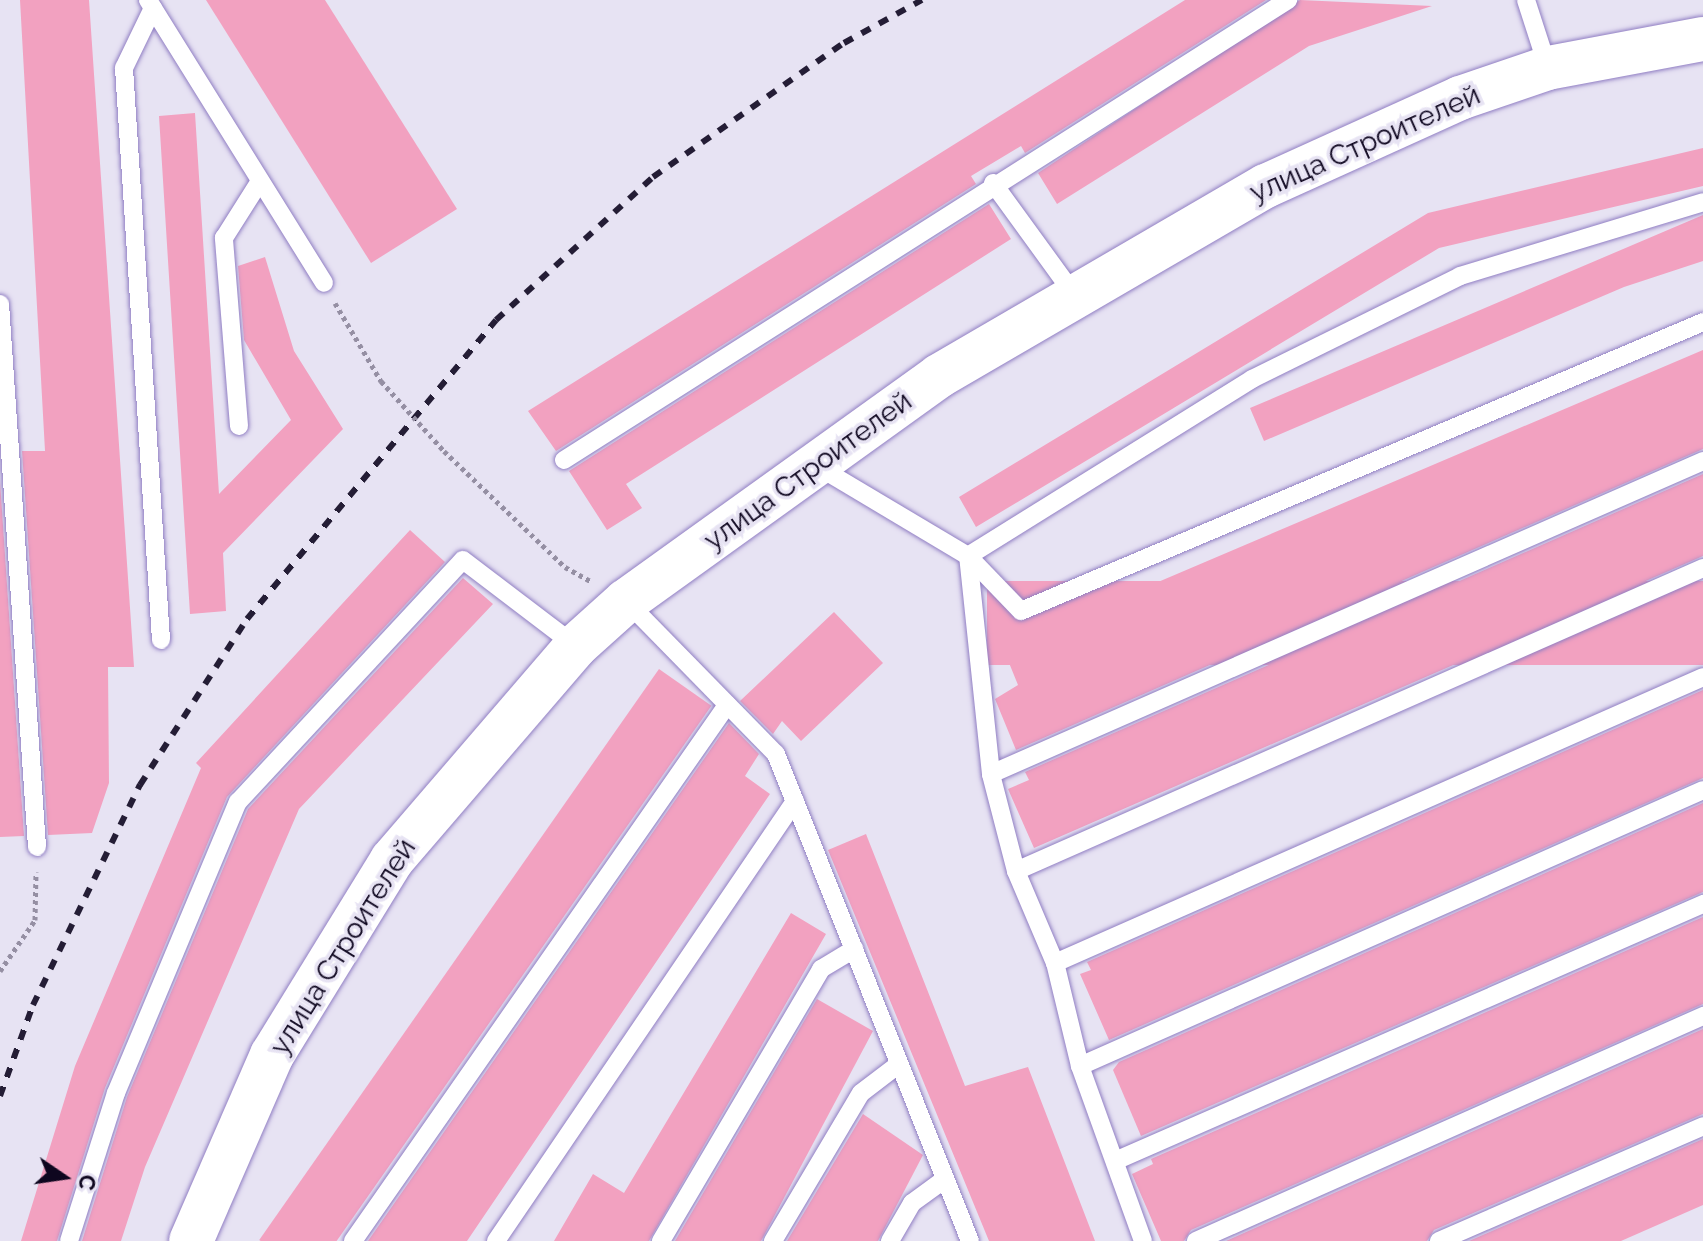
<!DOCTYPE html>
<meta charset="utf-8">
<style>
body{margin:0}
#map{position:relative;width:1703px;height:1241px;overflow:hidden;background:#e7e3f3;font-family:Raleway,sans-serif}
div>[style]{position:absolute}
.building>*{inset:0;background:#f2a1c0;transform-origin:0 0}
.path>*{height:5px;margin-top:-2.5px;transform-origin:0;background:repeating-linear-gradient(90deg,#958fa3 0 4px,transparent 0 8px)}
.roads{filter:drop-shadow(0 0 2px #907ec3) drop-shadow(0 0 2px #907ec3)}
.lane>*{height:18px;margin:-9px;padding:0 9px;transform-origin:9px;border-radius:9px;background:#fff}
.secondary>*{height:44px;margin:-22px;padding:0 22px;transform-origin:22px;border-radius:22px;background:#fff}
.rail>*{height:6px;margin-top:-3px;transform-origin:0;background:repeating-linear-gradient(90deg,#241d35 0 10px,transparent 0 20px)}
.path-bridge>*{height:5px;margin-top:-2.5px;transform-origin:0;background:repeating-linear-gradient(90deg,#958fa3 0 4px,transparent 0 8px)}
span{translate:-50% -50%;white-space:nowrap;text-align:center;line-height:1.15;-webkit-text-stroke:7px #e7e3f3;paint-order:stroke}
.street-label{font-size:28px;color:#0e061f}
.north{position:absolute;left:24px;top:1137px;width:80px;height:80px;-webkit-text-stroke:6px #e7e3f3;paint-order:stroke;rotate:103deg;font-size:22px;font-weight:700;line-height:32px;text-align:center;color:#0e061f}
.north::after{content:'';display:block;margin:auto;width:28px;height:36px;background:#0e061f;clip-path:polygon(50% 0,100% 100%,50% 72%,0 100%)}
</style>
<div id="map">
<div class="building">
<div style="clip-path:polygon(20px 0,89px 0,134px 667px,108px 667px,109px 783px,92px 833px,48px 835px,22px 451px,45px 451px)"></div>
<div style="clip-path:polygon(206px 0,325px 0,457px 209px,371px 263px)"></div>
<div style="clip-path:polygon(1185px 0,1266px 0,1025px 153px,1021px 146px,971px 176px,976px 184px,556px 451px,528px 411px)"></div>
<div style="clip-path:polygon(1300px 0,1432px 6px,1309px 46px,1057px 204px,1038px 173px)"></div>
<div style="clip-path:polygon(195px 113px,219px 494px,291px 420px,244px 340px,238px 266px,265px 257px,294px 351px,343px 429px,223px 553px,226px 611px,190px 614px,159px 116px)"></div>
<div style="clip-path:polygon(1703px 148px,1703px 186px,1439px 248px,976px 527px,959px 497px,1428px 213px)"></div>
<div style="clip-path:polygon(989px 204px,1011px 239px,626px 484px,642px 508px,607px 530px,569px 471px)"></div>
<div style="clip-path:polygon(1703px 215px,1703px 261px,1624px 287px,1264px 441px,1250px 408px)"></div>
<div style="clip-path:polygon(1703px 350px,1703px 449px,1016px 750px,995px 699px,1018px 685px,1003px 648px)"></div>
<div style="clip-path:polygon(1703px 474px,1703px 556px,1034px 848px,1008px 789px,1029px 780px,1025px 772px)"></div>
<div style="clip-path:polygon(0 481px,24px 836px,0 837px)"></div>
<div style="clip-path:polygon(410px 530px,445px 562px,227px 797px,105px 1088px,57px 1241px,21px 1241px,75px 1066px,201px 768px,196px 763px)"></div>
<div style="clip-path:polygon(463px 578px,493px 604px,299px 809px,145px 1167px,121px 1241px,82px 1241px,127px 1097px,248px 809px)"></div>
<div style="left:1703px;top:581px;width:84px;height:716px;rotate:90deg"></div>
<div style="clip-path:polygon(834px 612px,883px 663px,801px 741px,782px 721px,773px 734px,740px 701px)"></div>
<div style="left:659px;top:669px;width:64px;height:697px;rotate:35deg"></div>
<div style="clip-path:polygon(1703px 690px,1703px 778px,1109px 1040px,1080px 974px,1091px 970px,1087px 962px)"></div>
<div style="clip-path:polygon(729px 723px,759px 754px,745px 776px,770px 794px,467px 1241px,368px 1241px)"></div>
<div style="clip-path:polygon(1703px 803px,1703px 892px,1141px 1136px,1113px 1070px,1119px 1062px)"></div>
<div style="clip-path:polygon(866px 834px,965px 1086px,1028px 1067px,1095px 1241px,989px 1241px,828px 850px)"></div>
<div style="clip-path:polygon(791px 913px,826px 934px,649px 1241px,554px 1241px,593px 1174px,624px 1193px)"></div>
<div style="clip-path:polygon(1703px 917px,1703px 1004px,1191px 1230px,1184px 1241px,1161px 1241px,1132px 1174px,1153px 1164px,1151px 1159px)"></div>
<div style="clip-path:polygon(817px 999px,873px 1031px,761px 1241px,675px 1241px)"></div>
<div style="clip-path:polygon(1703px 1029px,1703px 1114px,1434px 1230px,1427px 1241px,1226px 1241px)"></div>
<div style="clip-path:polygon(863px 1114px,923px 1155px,878px 1241px,787px 1241px)"></div>
<div style="clip-path:polygon(1703px 1139px,1703px 1205px,1621px 1241px,1469px 1241px)"></div>
</div>
<div class="path">
<div style="left:335px;top:303px;width:91px;rotate:59.5deg"></div>
<div style="left:444px;top:451px;width:168px;rotate:43.8deg"></div>
<div style="left:565px;top:567px;width:29px;rotate:29deg"></div>
<div style="left:0;top:971px;width:62px;rotate:-55.5deg"></div>
<div style="left:35px;top:920px;width:48px;rotate:-88.8deg"></div>
</div>
<div class="roads">
<div class="lane">
<div style="left:148px;top:0;width:333px;rotate:58.1deg"></div>
<div style="left:1526px;top:0;width:71px;rotate:72.1deg"></div>
<div style="left:153px;top:8px;width:67px;rotate:115.8deg"></div>
<div style="left:124px;top:68px;width:573px;rotate:86.3deg"></div>
<div style="left:993px;top:183px;width:136px;rotate:54deg"></div>
<div style="left:0;top:304px;width:544px;rotate:86.1deg"></div>
<div style="left:239px;top:426px;width:189px;rotate:-94.6deg"></div>
<div style="left:224px;top:238px;width:67px;rotate:-57.7deg"></div>
<div style="left:564px;top:460px;width:858px;rotate:-32.43deg"></div>
<div style="left:817px;top:466px;width:176px;rotate:30.8deg"></div>
<div style="left:968px;top:556px;width:76px;rotate:46.1deg"></div>
<div style="left:1021px;top:611px;width:741px;rotate:-22.96deg"></div>
<div style="left:626px;top:601px;width:214px;rotate:45.6deg"></div>
<div style="left:776px;top:754px;width:524px;rotate:68.28deg"></div>
<div style="left:991px;top:774px;width:778px;rotate:-23.73deg"></div>
<div style="left:1016px;top:871px;width:751px;rotate:-23.8deg"></div>
<div style="left:1055px;top:963px;width:708px;rotate:-23.81deg"></div>
<div style="left:1080px;top:1066px;width:681px;rotate:-23.89deg"></div>
<div style="left:1115px;top:1161px;width:642px;rotate:-23.61deg"></div>
<div style="left:69px;top:1241px;width:155px;rotate:-72.4deg"></div>
<div style="left:116px;top:1093px;width:316px;rotate:-67.3deg"></div>
<div style="left:238px;top:802px;width:330px;rotate:-47.1deg"></div>
<div style="left:463px;top:560px;width:142px;rotate:37.3deg"></div>
<div style="left:353px;top:1241px;width:654px;rotate:-55.09deg"></div>
<div style="left:496px;top:1241px;width:532px;rotate:-55.8deg"></div>
<div style="left:661px;top:1241px;width:316px;rotate:-59.5deg"></div>
<div style="left:821px;top:969px;width:39px;rotate:-31deg"></div>
<div style="left:773px;top:1241px;width:172px;rotate:-59.3deg"></div>
<div style="left:861px;top:1093px;width:48px;rotate:-37.3deg"></div>
<div style="left:890px;top:1241px;width:44px;rotate:-59.9deg"></div>
<div style="left:912px;top:1203px;width:41px;rotate:-36deg"></div>
<div style="left:1143px;top:1241px;width:186px;rotate:-109.8deg"></div>
<div style="left:1080px;top:1066px;width:106px;rotate:-103.6deg"></div>
<div style="left:1055px;top:963px;width:100px;rotate:-113deg"></div>
<div style="left:1016px;top:871px;width:100px;rotate:-104.5deg"></div>
<div style="left:991px;top:774px;width:219px;rotate:-96deg"></div>
<div style="left:968px;top:556px;width:335px;rotate:-31.9deg"></div>
<div style="left:1252px;top:379px;width:232px;rotate:-26.3deg"></div>
<div style="left:1460px;top:276px;width:254px;rotate:-16.9deg"></div>
<div style="left:1196px;top:1241px;width:555px;rotate:-23.93deg"></div>
<div style="left:1439px;top:1241px;width:288px;rotate:-23.5deg"></div>
</div>
<div class="secondary">
<div style="left:191px;top:1241px;width:203px;rotate:-66.5deg"></div>
<div style="left:272px;top:1055px;width:229px;rotate:-58.4deg"></div>
<div style="left:392px;top:860px;width:282px;rotate:-49.3deg"></div>
<div style="left:576px;top:646px;width:67px;rotate:-42deg"></div>
<div style="left:626px;top:601px;width:385px;rotate:-35.7deg"></div>
<div style="left:939px;top:376px;width:378px;rotate:-30.2deg"></div>
<div style="left:1266px;top:186px;width:213px;rotate:-24.4deg"></div>
<div style="left:1460px;top:98px;width:93px;rotate:-18.8deg"></div>
<div style="left:1548px;top:68px;width:158px;rotate:-10.6deg"></div>
</div>
</div>
<div class="rail">
<div style="left:0;top:1096px;width:97px;rotate:-70.1deg"></div>
<div style="left:33px;top:1005px;width:245px;rotate:-64.1deg"></div>
<div style="left:140px;top:785px;width:197px;rotate:-57.2deg"></div>
<div style="left:247px;top:619px;width:389px;rotate:-50.2deg"></div>
<div style="left:496px;top:320px;width:212px;rotate:-42.3deg"></div>
<div style="left:653px;top:177px;width:233px;rotate:-35.1deg"></div>
<div style="left:844px;top:43px;width:89px;rotate:-28.9deg"></div>
</div>
<div class="path-bridge">
<div style="left:381px;top:381px;width:94px;rotate:48deg"></div>
</div>
<div class="street-label">
<span style="left:1365px;top:144px;rotate:-24deg">улица Строителей</span>
<span style="left:808px;top:471px;rotate:-36deg">улица Строителей</span>
<span style="left:343px;top:947px;rotate:-58deg">улица Строителей</span>
</div>
<div class="north">С</div>
</div>
